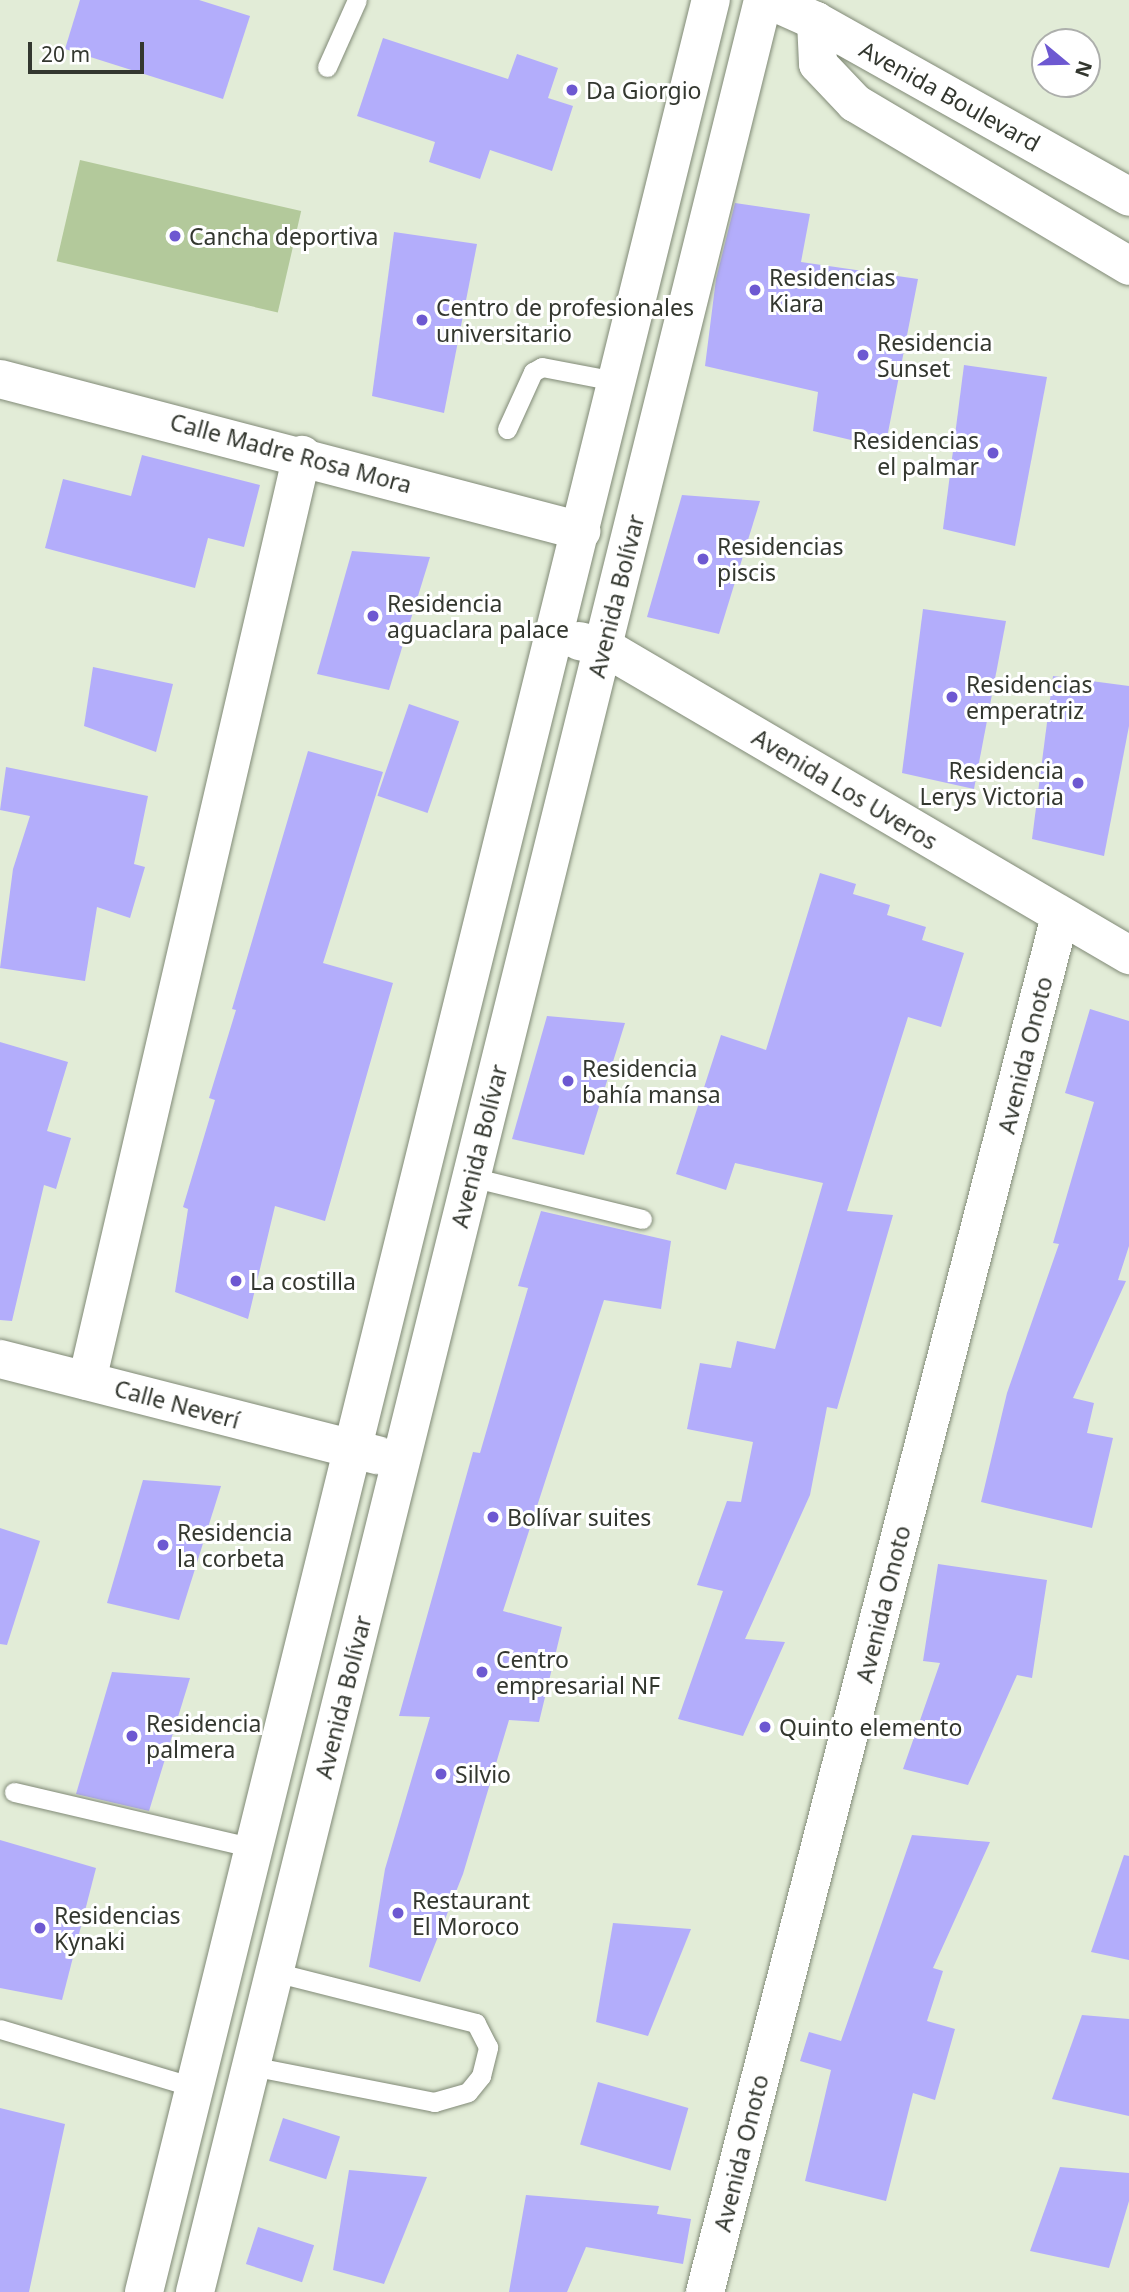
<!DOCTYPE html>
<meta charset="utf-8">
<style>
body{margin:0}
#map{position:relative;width:1129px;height:2292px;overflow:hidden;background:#e2ecd7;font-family:"Noto Sans",sans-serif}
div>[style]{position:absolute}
.green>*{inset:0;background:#b3c99b;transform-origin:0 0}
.building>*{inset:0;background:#b3adfb;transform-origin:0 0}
.roads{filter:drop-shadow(0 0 2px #818a77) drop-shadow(0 0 2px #818a77)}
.service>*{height:19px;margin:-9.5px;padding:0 9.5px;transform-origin:9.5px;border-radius:9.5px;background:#fff}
.minor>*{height:38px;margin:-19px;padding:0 19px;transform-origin:19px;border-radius:19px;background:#fff}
.dots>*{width:19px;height:19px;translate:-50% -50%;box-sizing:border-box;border:4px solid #fff;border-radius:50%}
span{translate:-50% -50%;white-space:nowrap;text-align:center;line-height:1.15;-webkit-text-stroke:6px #fff;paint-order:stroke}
.poi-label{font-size:23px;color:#33372f}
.left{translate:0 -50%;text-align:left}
.right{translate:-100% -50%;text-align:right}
.street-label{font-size:23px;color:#33372f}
.north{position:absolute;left:1031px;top:28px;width:70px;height:70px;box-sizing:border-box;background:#fff;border:2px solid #adafac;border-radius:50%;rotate:109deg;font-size:19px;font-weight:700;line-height:28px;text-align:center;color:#33372f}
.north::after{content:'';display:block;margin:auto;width:24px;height:32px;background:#6d58d1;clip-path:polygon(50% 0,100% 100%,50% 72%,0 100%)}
.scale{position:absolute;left:28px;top:42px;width:116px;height:32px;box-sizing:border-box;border:4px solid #33372f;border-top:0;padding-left:9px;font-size:21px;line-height:24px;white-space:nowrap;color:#33372f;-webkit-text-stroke:5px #fff;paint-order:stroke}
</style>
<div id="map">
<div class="green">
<div style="left:80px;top:160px;width:227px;height:104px;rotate:13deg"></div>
</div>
<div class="building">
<div style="clip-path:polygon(80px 0,199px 0,250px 16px,223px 99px,65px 49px)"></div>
<div style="clip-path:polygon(383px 38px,508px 79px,517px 54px,558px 68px,548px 98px,573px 106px,552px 171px,490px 150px,480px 179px,429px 162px,435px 142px,357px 116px)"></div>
<div style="clip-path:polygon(735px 203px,810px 214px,801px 262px,918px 279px,885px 448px,813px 431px,818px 392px,705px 366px,716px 279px)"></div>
<div style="clip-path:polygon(394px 232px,477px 244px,444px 413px,372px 396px)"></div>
<div style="clip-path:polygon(964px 365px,1047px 377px,1015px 546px,943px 529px)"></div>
<div style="clip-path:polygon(142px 455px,260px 485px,244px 547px,208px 538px,195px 588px,45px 548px,63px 479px,131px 496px)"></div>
<div style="clip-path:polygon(682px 495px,760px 501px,719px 634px,647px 617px)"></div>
<div style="clip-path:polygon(352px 551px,430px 557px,389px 690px,317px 674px)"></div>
<div style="clip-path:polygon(923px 609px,1006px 621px,974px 789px,902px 773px)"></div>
<div style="clip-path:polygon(93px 667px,173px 684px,156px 752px,84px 726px)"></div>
<div style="clip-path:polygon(1053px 676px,1129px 686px,1129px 726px,1104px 856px,1032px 839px)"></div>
<div style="left:409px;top:704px;width:53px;height:97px;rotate:19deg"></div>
<div style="clip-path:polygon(308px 751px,383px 772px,323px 963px,393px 983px,325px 1221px,275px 1206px,248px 1319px,175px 1292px,188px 1209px,183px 1207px,215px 1100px,209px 1098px,236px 1010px,232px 1009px)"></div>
<div style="clip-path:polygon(6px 767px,148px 796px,134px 864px,145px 867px,130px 918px,97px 907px,85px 981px,0 968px,13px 869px,30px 816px,0 810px)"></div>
<div style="clip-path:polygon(820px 873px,856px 884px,853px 894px,890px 905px,887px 915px,926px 927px,922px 940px,964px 953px,941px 1027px,908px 1017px,847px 1211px,893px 1215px,837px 1409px,827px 1407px,810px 1495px,745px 1639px,785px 1642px,743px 1736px,678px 1719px,723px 1591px,697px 1585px,727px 1501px,741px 1502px,753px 1442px,687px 1429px,700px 1363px,731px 1368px,737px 1341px,775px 1349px,823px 1183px,735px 1163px,726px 1190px,676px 1174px,721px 1035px,766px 1050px)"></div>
<div style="clip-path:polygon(1090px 1009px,1129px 1021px,1129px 1246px,1118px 1280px,1126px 1281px,1073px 1398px,1094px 1403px,1087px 1433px,1113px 1438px,1092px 1528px,981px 1502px,1007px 1393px,1059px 1244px,1053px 1243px,1094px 1102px,1065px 1093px)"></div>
<div style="clip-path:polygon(547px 1016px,625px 1023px,584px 1155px,512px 1139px)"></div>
<div style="clip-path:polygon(0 1042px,68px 1062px,47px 1131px,71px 1138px,56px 1189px,44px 1185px,12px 1321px,0 1320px)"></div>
<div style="clip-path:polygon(541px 1211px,671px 1241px,661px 1309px,604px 1300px,503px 1611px,562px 1627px,539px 1722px,509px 1720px,463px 1874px,420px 1982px,369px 1967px,385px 1869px,430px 1717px,399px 1716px,473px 1452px,480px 1453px,528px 1288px,518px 1286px)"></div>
<div style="clip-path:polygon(143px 1480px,221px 1486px,179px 1620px,107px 1603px)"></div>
<div style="clip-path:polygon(0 1528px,40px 1541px,7px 1645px,0 1644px)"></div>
<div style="clip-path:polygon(938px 1564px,1047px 1580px,1032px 1678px,1017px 1675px,968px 1785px,903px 1769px,940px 1663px,923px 1661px)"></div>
<div style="clip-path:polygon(112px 1672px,190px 1678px,149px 1811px,76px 1794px)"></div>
<div style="clip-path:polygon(912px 1835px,990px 1842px,933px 1968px,943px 1971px,927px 2021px,955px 2029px,935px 2100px,913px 2093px,886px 2201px,805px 2181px,831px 2070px,800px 2061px,809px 2032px,841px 2041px)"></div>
<div style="clip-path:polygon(0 1840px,96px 1868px,62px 2000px,0 1988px)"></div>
<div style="clip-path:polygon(1124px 1855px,1129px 1856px,1129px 1960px,1091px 1952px)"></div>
<div style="clip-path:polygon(613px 1923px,691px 1929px,648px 2036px,596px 2022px)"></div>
<div style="clip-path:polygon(1082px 2015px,1129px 2019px,1129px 2116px,1052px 2099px)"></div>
<div style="left:598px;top:2082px;width:94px;height:65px;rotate:16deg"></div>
<div style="clip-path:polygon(0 2108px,65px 2124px,29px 2292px,0 2292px)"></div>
<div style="left:283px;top:2118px;width:60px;height:45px;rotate:18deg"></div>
<div style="clip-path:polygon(1060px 2167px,1129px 2173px,1129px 2201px,1109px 2268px,1030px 2251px)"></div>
<div style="clip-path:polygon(349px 2170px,427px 2177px,384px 2284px,333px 2270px)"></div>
<div style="clip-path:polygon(526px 2195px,659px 2206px,657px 2214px,691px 2219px,683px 2264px,586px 2247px,567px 2292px,509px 2292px)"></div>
<div style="left:258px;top:2227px;width:59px;height:39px;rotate:18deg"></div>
</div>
<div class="roads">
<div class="service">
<div style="left:327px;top:67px;width:73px;rotate:-65.9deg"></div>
<div style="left:507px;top:429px;width:63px;rotate:-65.5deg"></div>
<div style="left:533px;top:372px;width:10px;rotate:-29deg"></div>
<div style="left:542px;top:367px;width:79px;rotate:10.9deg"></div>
<div style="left:471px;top:1177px;width:176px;rotate:13.8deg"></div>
<div style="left:14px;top:1792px;width:246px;rotate:13.1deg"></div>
<div style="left:0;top:2029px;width:206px;rotate:16.7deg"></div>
<div style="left:251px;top:2066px;width:187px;rotate:11.1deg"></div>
<div style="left:434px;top:2102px;width:35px;rotate:-16deg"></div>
<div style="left:468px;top:2092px;width:21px;rotate:-51deg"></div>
<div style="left:481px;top:2076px;width:30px;rotate:-76deg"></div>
<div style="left:488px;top:2047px;width:27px;rotate:-117deg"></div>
<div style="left:476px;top:2023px;width:207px;rotate:-165.8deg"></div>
</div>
<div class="minor">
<div style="left:769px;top:0;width:51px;rotate:24.1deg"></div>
<div style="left:816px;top:21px;width:359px;rotate:29.3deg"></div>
<div style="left:816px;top:21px;width:43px;rotate:87.3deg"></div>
<div style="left:818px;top:64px;width:54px;rotate:46.5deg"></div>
<div style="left:855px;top:103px;width:319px;rotate:30.7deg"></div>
<div style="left:0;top:379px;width:601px;rotate:14.66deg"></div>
<div style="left:579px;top:641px;width:26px;rotate:13deg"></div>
<div style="left:604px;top:647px;width:609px;rotate:30.4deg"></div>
<div style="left:0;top:1359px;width:390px;rotate:14.3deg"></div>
<div style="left:87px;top:1381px;width:951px;rotate:-76.93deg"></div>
<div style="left:144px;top:2292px;width:2361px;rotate:-76.11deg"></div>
<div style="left:195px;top:2292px;width:2361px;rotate:-76.08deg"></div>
<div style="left:705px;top:2292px;width:1421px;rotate:-75.53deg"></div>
</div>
</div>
<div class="dots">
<div style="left:572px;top:90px;background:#6d58d1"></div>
<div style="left:175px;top:236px;background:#6d58d1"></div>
<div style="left:755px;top:290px;background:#6d58d1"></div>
<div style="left:422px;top:320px;background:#6d58d1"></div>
<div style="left:863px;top:355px;background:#6d58d1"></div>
<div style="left:993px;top:453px;background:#6d58d1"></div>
<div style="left:703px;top:559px;background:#6d58d1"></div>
<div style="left:373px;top:616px;background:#6d58d1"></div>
<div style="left:952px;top:697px;background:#6d58d1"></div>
<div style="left:1078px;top:783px;background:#6d58d1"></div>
<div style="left:568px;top:1081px;background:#6d58d1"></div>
<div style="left:236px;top:1281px;background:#6d58d1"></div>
<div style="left:493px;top:1517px;background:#6d58d1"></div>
<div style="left:163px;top:1545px;background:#6d58d1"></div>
<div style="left:482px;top:1672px;background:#6d58d1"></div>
<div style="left:765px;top:1727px;background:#6d58d1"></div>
<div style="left:132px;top:1736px;background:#6d58d1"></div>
<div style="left:441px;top:1774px;background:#6d58d1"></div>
<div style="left:398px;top:1913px;background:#6d58d1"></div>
<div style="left:40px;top:1928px;background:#6d58d1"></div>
</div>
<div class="poi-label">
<span class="left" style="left:586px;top:90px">Da Giorgio</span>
<span class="left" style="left:189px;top:236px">Cancha deportiva</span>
<span class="left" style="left:769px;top:290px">Residencias<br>Kiara</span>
<span class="left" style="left:436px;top:320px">Centro de profesionales<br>universitario</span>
<span class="left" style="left:877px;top:355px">Residencia<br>Sunset</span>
<span class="right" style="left:979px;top:453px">Residencias<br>el palmar</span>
<span class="left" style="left:717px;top:559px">Residencias<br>piscis</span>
<span class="left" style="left:387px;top:616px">Residencia<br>aguaclara palace</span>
<span class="left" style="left:966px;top:697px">Residencias<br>emperatriz</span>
<span class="right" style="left:1064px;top:783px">Residencia<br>Lerys Victoria</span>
<span class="left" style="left:582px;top:1081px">Residencia<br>bahía mansa</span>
<span class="left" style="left:250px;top:1281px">La costilla</span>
<span class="left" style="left:507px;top:1517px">Bolívar suites</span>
<span class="left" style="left:177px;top:1545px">Residencia<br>la corbeta</span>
<span class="left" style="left:496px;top:1672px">Centro<br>empresarial NF</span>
<span class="left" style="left:146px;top:1736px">Residencia<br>palmera</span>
<span class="left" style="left:779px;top:1727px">Quinto elemento</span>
<span class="left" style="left:455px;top:1774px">Silvio</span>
<span class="left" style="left:412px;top:1913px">Restaurant<br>El Moroco</span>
<span class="left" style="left:54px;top:1928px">Residencias<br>Kynaki</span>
</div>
<div class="street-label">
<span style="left:950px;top:96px;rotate:29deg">Avenida Boulevard</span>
<span style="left:291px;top:453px;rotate:15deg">Calle Madre Rosa Mora</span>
<span style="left:616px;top:596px;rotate:-76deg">Avenida Bolívar</span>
<span style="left:845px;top:789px;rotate:31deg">Avenida Los Uveros</span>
<span style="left:1025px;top:1055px;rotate:-76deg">Avenida Onoto</span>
<span style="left:479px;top:1146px;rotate:-76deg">Avenida Bolívar</span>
<span style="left:177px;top:1404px;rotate:15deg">Calle Neverí</span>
<span style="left:883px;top:1604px;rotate:-76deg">Avenida Onoto</span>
<span style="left:343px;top:1697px;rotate:-76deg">Avenida Bolívar</span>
<span style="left:741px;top:2153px;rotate:-76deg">Avenida Onoto</span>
</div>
<div class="north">N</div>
<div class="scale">20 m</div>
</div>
